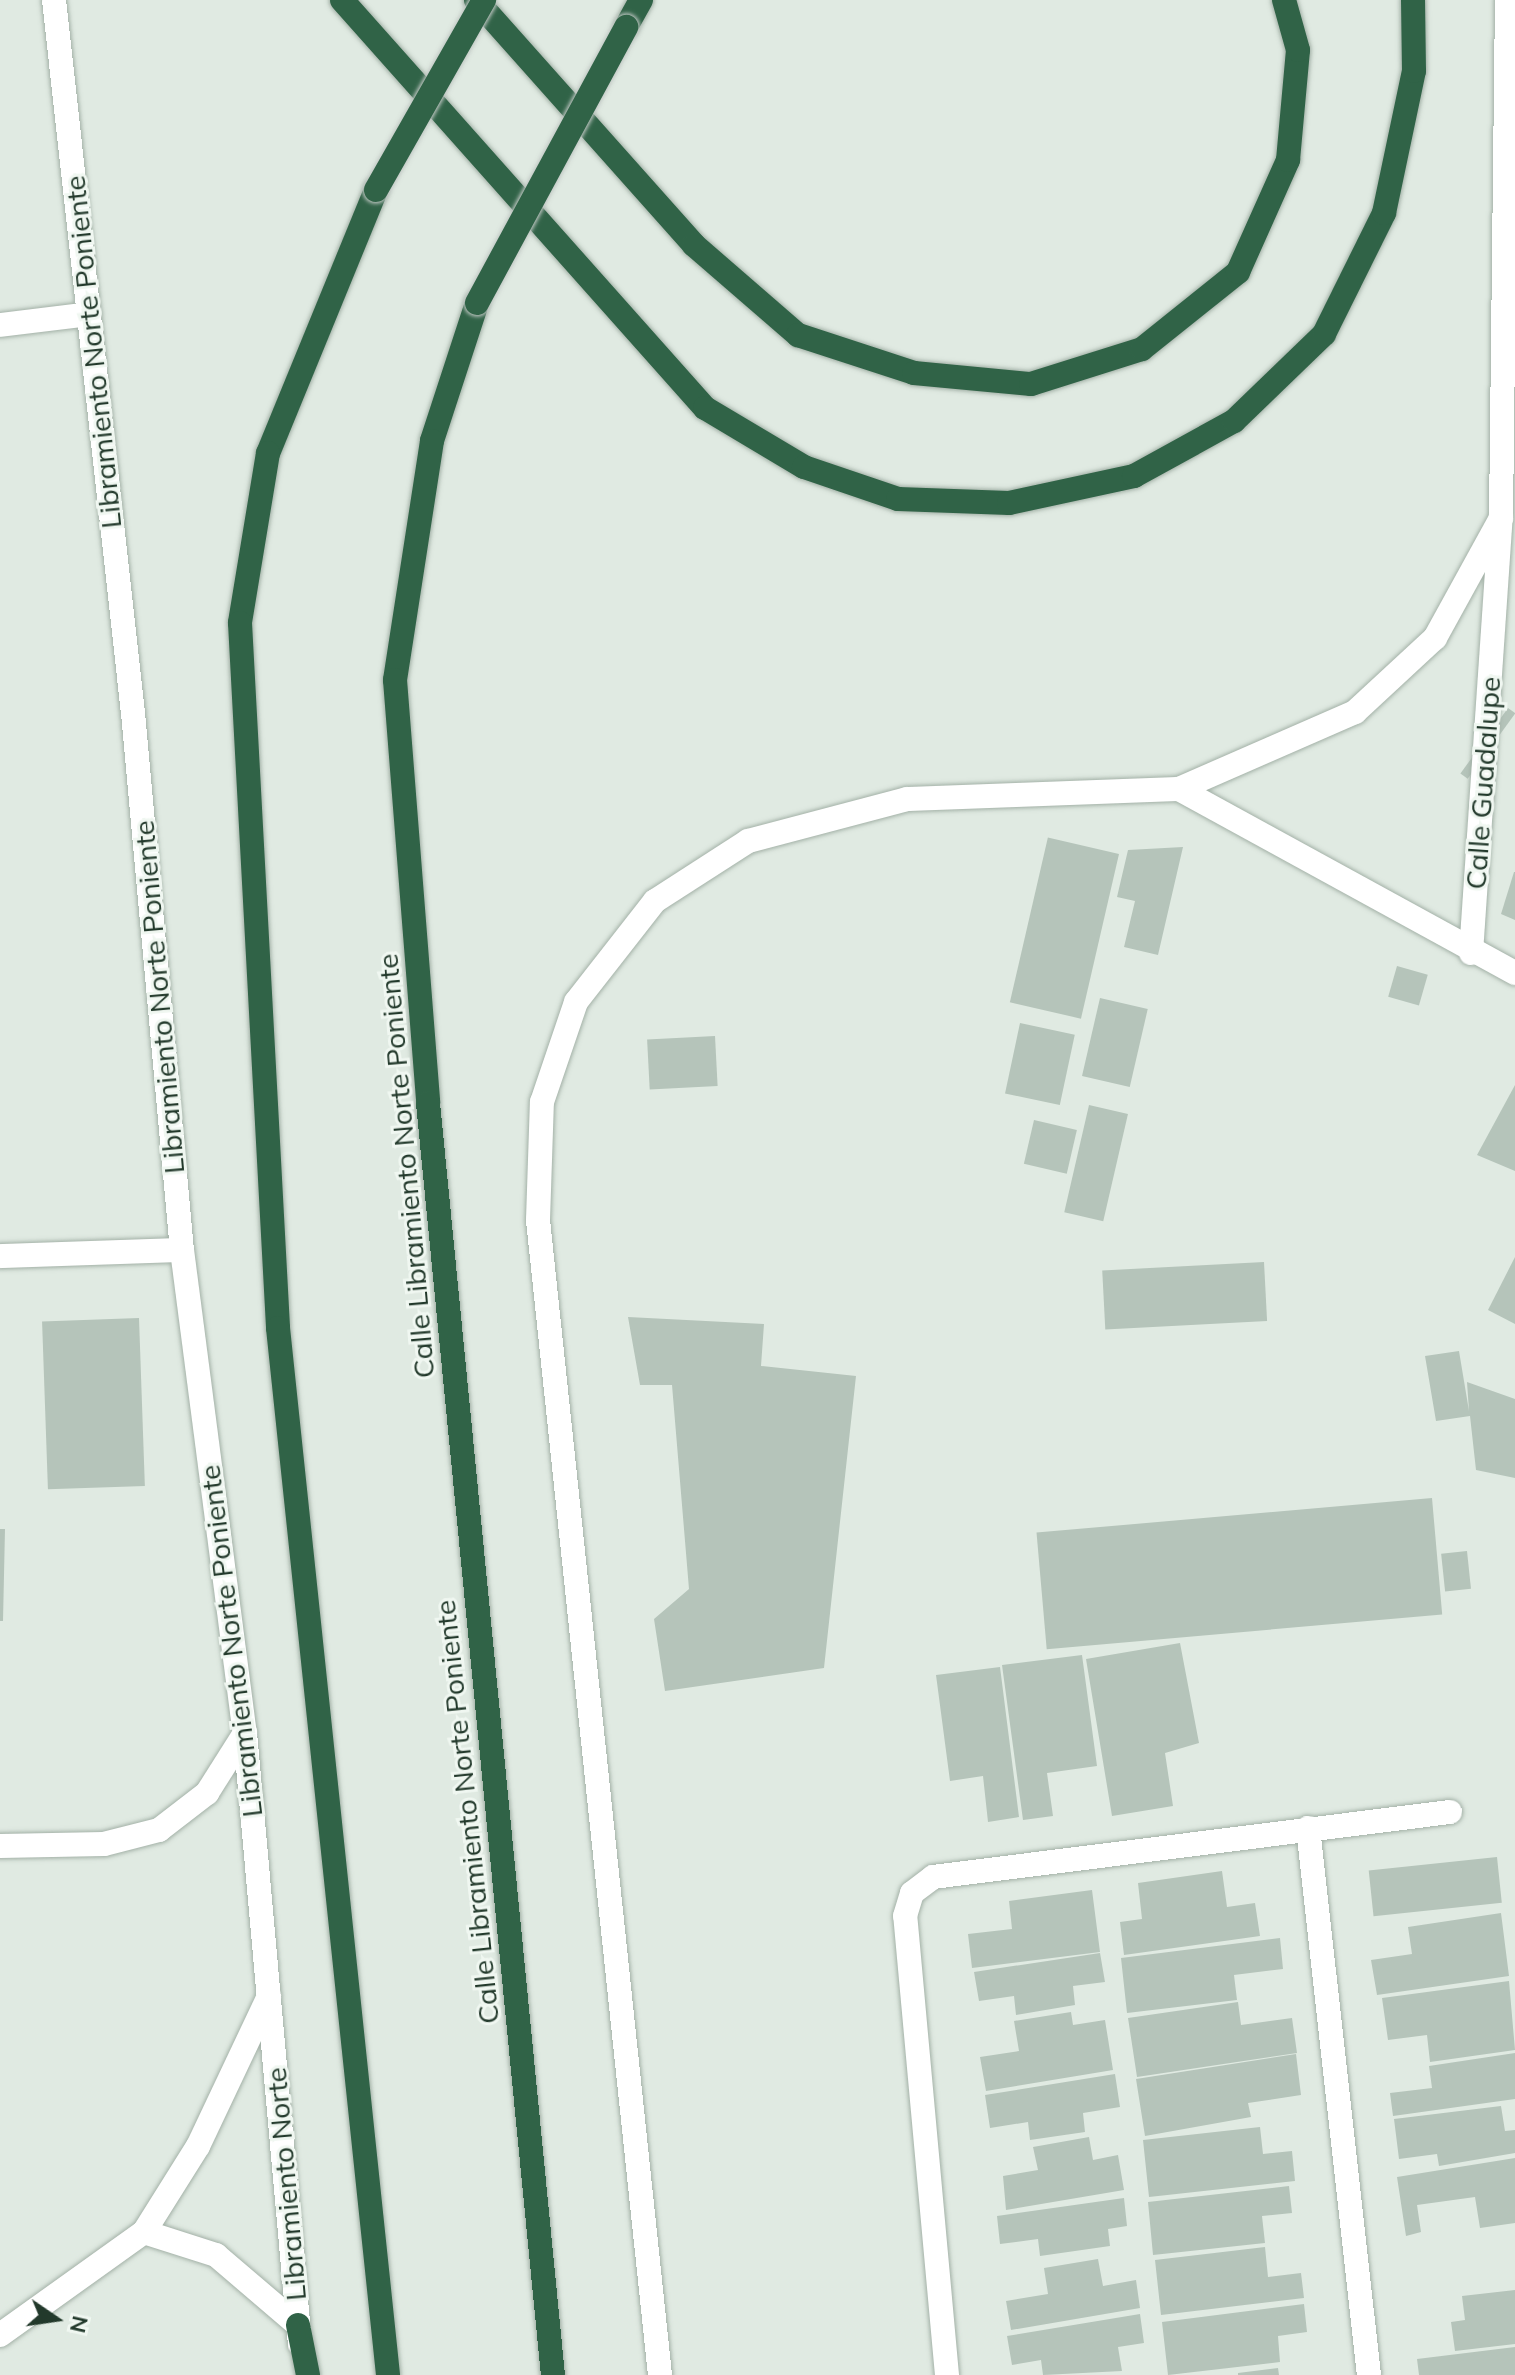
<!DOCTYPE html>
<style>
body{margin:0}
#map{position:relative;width:1515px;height:2375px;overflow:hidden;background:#e0eae2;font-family:Mulish,sans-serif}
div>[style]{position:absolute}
.building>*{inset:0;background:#b5c4ba;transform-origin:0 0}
.roads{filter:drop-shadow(0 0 2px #a3b1a7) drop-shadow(0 0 2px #a3b1a7)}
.minor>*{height:24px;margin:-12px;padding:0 12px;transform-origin:12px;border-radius:12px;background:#fff}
.highway>*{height:24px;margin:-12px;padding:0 12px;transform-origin:12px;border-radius:12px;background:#306347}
.bridges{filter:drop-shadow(0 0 2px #c1c8c4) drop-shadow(0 0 2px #c1c8c4)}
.highway-bridge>*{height:24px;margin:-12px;padding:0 12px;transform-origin:12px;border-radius:12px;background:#306347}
span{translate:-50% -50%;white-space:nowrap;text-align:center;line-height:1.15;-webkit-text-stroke:6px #f0f7f1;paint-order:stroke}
.street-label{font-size:28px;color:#22392b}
.north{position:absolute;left:16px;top:2279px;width:80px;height:80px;-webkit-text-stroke:6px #f0f7f1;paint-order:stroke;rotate:103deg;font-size:22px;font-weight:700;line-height:32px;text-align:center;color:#22392b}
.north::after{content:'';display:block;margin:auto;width:28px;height:36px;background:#22392b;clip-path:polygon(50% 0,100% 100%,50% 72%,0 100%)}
</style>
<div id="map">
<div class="building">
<div style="left:1508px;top:708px;width:9px;height:81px;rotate:36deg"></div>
<div style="clip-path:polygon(1183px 847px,1158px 955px,1124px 947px,1135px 901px,1117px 897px,1128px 850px)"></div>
<div style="left:1119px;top:854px;width:169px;height:73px;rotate:103deg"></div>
<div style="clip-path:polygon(1514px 872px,1515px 872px,1515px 920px,1501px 914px)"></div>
<div style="left:1397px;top:966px;width:32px;height:32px;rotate:16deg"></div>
<div style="left:1100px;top:998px;width:49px;height:80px;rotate:13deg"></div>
<div style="left:1020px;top:1023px;width:56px;height:72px;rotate:12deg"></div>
<div style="left:715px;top:1036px;width:50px;height:68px;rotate:87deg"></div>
<div style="clip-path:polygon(1515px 1085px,1515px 1171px,1477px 1155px)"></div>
<div style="left:1089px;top:1105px;width:40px;height:110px;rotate:13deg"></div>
<div style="left:1034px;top:1120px;width:44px;height:45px;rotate:13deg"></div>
<div style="clip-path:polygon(1515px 1257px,1515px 1324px,1488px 1310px)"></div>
<div style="left:1264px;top:1262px;width:59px;height:162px;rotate:87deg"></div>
<div style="clip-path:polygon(628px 1317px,764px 1324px,761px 1366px,856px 1376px,824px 1668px,665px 1691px,654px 1619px,689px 1589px,672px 1385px,640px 1385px)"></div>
<div style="left:139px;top:1318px;width:168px;height:97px;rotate:88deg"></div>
<div style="clip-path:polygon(1459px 1351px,1469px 1411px,1467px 1382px,1515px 1399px,1515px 1478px,1476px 1470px,1470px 1416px,1436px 1421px,1425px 1356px)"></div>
<div style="left:1432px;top:1498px;width:117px;height:397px;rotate:85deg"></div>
<div style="clip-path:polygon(0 1529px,5px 1529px,3px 1621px,0 1621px)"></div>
<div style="left:1467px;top:1551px;width:38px;height:26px;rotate:84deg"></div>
<div style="clip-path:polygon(1180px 1643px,1199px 1743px,1165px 1753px,1173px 1806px,1112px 1816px,1086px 1659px)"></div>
<div style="clip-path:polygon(1082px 1655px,1097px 1766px,1047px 1773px,1053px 1816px,1023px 1820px,1002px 1665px)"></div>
<div style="clip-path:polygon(1000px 1667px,1019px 1817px,988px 1822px,983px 1776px,950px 1781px,936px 1675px)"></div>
<div style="left:1497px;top:1857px;width:46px;height:129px;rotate:84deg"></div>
<div style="clip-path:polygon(1222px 1871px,1227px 1907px,1255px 1903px,1260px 1936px,1124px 1955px,1120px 1922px,1142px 1919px,1138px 1883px)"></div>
<div style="clip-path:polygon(1092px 1890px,1100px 1952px,972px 1968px,968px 1934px,1012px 1929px,1009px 1901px)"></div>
<div style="clip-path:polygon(1501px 1913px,1509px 1976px,1377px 1995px,1371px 1960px,1412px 1954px,1408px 1927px)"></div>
<div style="clip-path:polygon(1280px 1938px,1283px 1969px,1234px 1975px,1237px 2000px,1127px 2013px,1121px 1958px)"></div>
<div style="clip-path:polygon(1100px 1953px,1105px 1982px,1073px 1986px,1075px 2005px,1016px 2015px,1014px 1996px,979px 2001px,974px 1972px)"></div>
<div style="clip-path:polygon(1509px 1981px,1515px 2050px,1430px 2062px,1427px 2035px,1388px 2040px,1382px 1998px)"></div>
<div style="clip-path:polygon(1238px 2002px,1241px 2025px,1292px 2018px,1297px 2053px,1137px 2077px,1128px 2018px)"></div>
<div style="clip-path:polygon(1071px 2012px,1073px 2025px,1105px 2020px,1113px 2070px,986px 2091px,980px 2057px,1019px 2051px,1014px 2021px)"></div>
<div style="clip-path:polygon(1515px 2053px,1515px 2099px,1393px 2116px,1390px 2093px,1432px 2088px,1429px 2066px)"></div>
<div style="clip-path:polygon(1296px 2054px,1301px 2095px,1248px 2103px,1251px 2117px,1145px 2136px,1136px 2079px)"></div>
<div style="clip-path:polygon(1115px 2074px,1120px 2107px,1083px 2113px,1085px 2132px,1030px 2140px,1028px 2122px,990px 2128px,985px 2095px)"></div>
<div style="clip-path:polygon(1501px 2106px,1505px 2131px,1515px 2130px,1515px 2153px,1439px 2166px,1437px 2154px,1399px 2159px,1394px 2119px)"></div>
<div style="clip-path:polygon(1260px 2127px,1263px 2154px,1292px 2151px,1295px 2181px,1149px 2197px,1143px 2140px)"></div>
<div style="clip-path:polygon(1089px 2137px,1093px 2160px,1118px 2155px,1124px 2190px,1006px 2210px,1003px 2176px,1038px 2170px,1033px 2147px)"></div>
<div style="clip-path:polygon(1515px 2158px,1515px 2223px,1480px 2228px,1475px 2197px,1417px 2205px,1421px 2232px,1406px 2236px,1397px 2177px)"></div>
<div style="clip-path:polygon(1289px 2186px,1292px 2213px,1262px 2216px,1265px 2243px,1153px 2255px,1148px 2202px)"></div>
<div style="clip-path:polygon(1124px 2198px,1127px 2226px,1108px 2229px,1110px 2246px,1040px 2256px,1038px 2239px,1000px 2244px,997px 2216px)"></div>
<div style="clip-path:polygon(1265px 2247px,1268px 2277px,1301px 2273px,1304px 2298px,1161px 2315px,1155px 2260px)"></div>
<div style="clip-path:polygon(1098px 2259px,1103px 2286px,1136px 2280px,1140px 2308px,1011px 2330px,1006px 2301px,1048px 2294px,1044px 2268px)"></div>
<div style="clip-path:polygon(1515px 2290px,1515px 2344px,1455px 2351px,1451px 2322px,1465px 2320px,1462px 2296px)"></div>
<div style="clip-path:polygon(1304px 2304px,1307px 2332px,1278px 2336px,1280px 2362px,1168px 2375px,1162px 2322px)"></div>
<div style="clip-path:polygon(1140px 2314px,1144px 2343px,1118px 2347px,1122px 2371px,1043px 2375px,1041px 2360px,1012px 2365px,1007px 2336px)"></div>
<div style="clip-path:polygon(1515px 2347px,1515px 2375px,1419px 2375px,1417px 2359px)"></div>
<div style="clip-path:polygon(1278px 2368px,1279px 2375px,1238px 2375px,1238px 2373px)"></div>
</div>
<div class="roads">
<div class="minor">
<div style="left:54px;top:0;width:717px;rotate:83.68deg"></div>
<div style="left:133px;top:713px;width:539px;rotate:84.79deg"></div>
<div style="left:182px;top:1250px;width:487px;rotate:82.6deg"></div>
<div style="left:245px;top:1733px;width:613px;rotate:84.86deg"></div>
<div style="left:0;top:325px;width:90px;rotate:-7deg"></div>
<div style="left:1179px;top:789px;width:383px;rotate:28.7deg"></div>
<div style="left:1471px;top:953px;width:436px;rotate:-86.1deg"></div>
<div style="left:1501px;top:518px;width:518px;rotate:-89.34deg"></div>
<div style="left:0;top:1256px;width:182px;rotate:-1.9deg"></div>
<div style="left:1308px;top:1828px;width:550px;rotate:83.64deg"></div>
<div style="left:0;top:1846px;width:104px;rotate:-1.1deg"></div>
<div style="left:104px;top:1844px;width:57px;rotate:-14.3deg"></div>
<div style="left:159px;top:1830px;width:61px;rotate:-37.6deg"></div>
<div style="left:207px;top:1793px;width:71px;rotate:-57.7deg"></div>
<div style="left:269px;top:1996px;width:166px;rotate:115.3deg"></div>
<div style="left:198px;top:2146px;width:102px;rotate:122.1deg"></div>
<div style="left:144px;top:2232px;width:76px;rotate:17.7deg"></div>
<div style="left:216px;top:2255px;width:108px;rotate:40.5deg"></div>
<div style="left:0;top:2335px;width:177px;rotate:-35.6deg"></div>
<div style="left:660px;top:2375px;width:1161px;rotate:-96.03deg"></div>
<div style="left:538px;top:1220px;width:118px;rotate:-88.1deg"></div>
<div style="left:542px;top:1102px;width:106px;rotate:-71.2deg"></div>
<div style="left:576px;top:1002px;width:128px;rotate:-52deg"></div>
<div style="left:655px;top:901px;width:111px;rotate:-32.8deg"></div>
<div style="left:748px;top:841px;width:164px;rotate:-14.8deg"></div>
<div style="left:907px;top:799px;width:272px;rotate:-2.1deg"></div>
<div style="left:1179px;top:789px;width:192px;rotate:-23.6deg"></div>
<div style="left:1355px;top:712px;width:109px;rotate:-42.8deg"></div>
<div style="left:1435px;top:638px;width:137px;rotate:-61.2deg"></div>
<div style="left:947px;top:2375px;width:461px;rotate:-95.2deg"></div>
<div style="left:905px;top:1916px;width:24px;rotate:-73deg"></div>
<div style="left:912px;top:1893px;width:26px;rotate:-37deg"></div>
<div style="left:933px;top:1877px;width:521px;rotate:-7.17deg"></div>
</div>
<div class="highway">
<div style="left:342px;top:0;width:546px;rotate:48.34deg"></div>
<div style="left:705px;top:408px;width:115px;rotate:30.8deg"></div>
<div style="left:804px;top:467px;width:99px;rotate:18.8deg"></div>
<div style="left:898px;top:499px;width:111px;rotate:2.1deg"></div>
<div style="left:1009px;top:503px;width:128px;rotate:-12.2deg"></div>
<div style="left:1134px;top:476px;width:114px;rotate:-28.8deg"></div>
<div style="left:1234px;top:421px;width:125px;rotate:-44deg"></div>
<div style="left:1324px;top:334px;width:135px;rotate:-63.6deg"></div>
<div style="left:1384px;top:213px;width:145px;rotate:-78.1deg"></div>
<div style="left:1414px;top:71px;width:71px;rotate:-90.8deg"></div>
<div style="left:476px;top:0;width:328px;rotate:48.3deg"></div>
<div style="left:694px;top:245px;width:138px;rotate:40.9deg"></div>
<div style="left:798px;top:335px;width:122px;rotate:18.1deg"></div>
<div style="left:914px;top:373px;width:118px;rotate:5.4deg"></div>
<div style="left:1031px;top:384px;width:116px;rotate:-17.5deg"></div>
<div style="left:1142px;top:349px;width:123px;rotate:-38.7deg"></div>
<div style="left:1238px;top:272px;width:123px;rotate:-65.9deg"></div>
<div style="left:1288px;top:160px;width:110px;rotate:-84.8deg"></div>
<div style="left:1298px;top:50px;width:52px;rotate:-105.6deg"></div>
<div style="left:626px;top:27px;width:31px;rotate:-61deg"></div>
<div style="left:376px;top:190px;width:284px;rotate:112.3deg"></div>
<div style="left:268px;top:453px;width:172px;rotate:99.4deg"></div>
<div style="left:240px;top:623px;width:706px;rotate:86.91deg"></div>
<div style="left:278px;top:1328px;width:1053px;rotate:84deg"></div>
<div style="left:477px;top:303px;width:145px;rotate:108.1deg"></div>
<div style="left:432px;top:441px;width:242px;rotate:98.8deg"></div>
<div style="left:395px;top:680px;width:424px;rotate:85.5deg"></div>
<div style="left:428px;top:1103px;width:1278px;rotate:84.39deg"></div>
<div style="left:298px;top:2325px;width:51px;rotate:78.7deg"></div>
</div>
</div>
<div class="bridges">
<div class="highway-bridge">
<div style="left:376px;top:190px;width:219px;rotate:-60.4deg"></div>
<div style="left:477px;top:303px;width:314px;rotate:-61.6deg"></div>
</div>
</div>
<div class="street-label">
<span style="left:93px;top:352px;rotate:-96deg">Libramiento Norte Poniente</span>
<span style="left:1483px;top:783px;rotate:-86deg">Calle Guadalupe</span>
<span style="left:159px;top:997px;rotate:-95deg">Libramiento Norte Poniente</span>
<span style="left:406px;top:1166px;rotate:-95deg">Calle Libramiento Norte Poniente</span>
<span style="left:231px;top:1641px;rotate:-97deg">Libramiento Norte Poniente</span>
<span style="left:467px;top:1812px;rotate:-96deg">Calle Libramiento Norte Poniente</span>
<span style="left:286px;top:2184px;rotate:-95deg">Libramiento Norte</span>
</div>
<div class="north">N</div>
</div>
